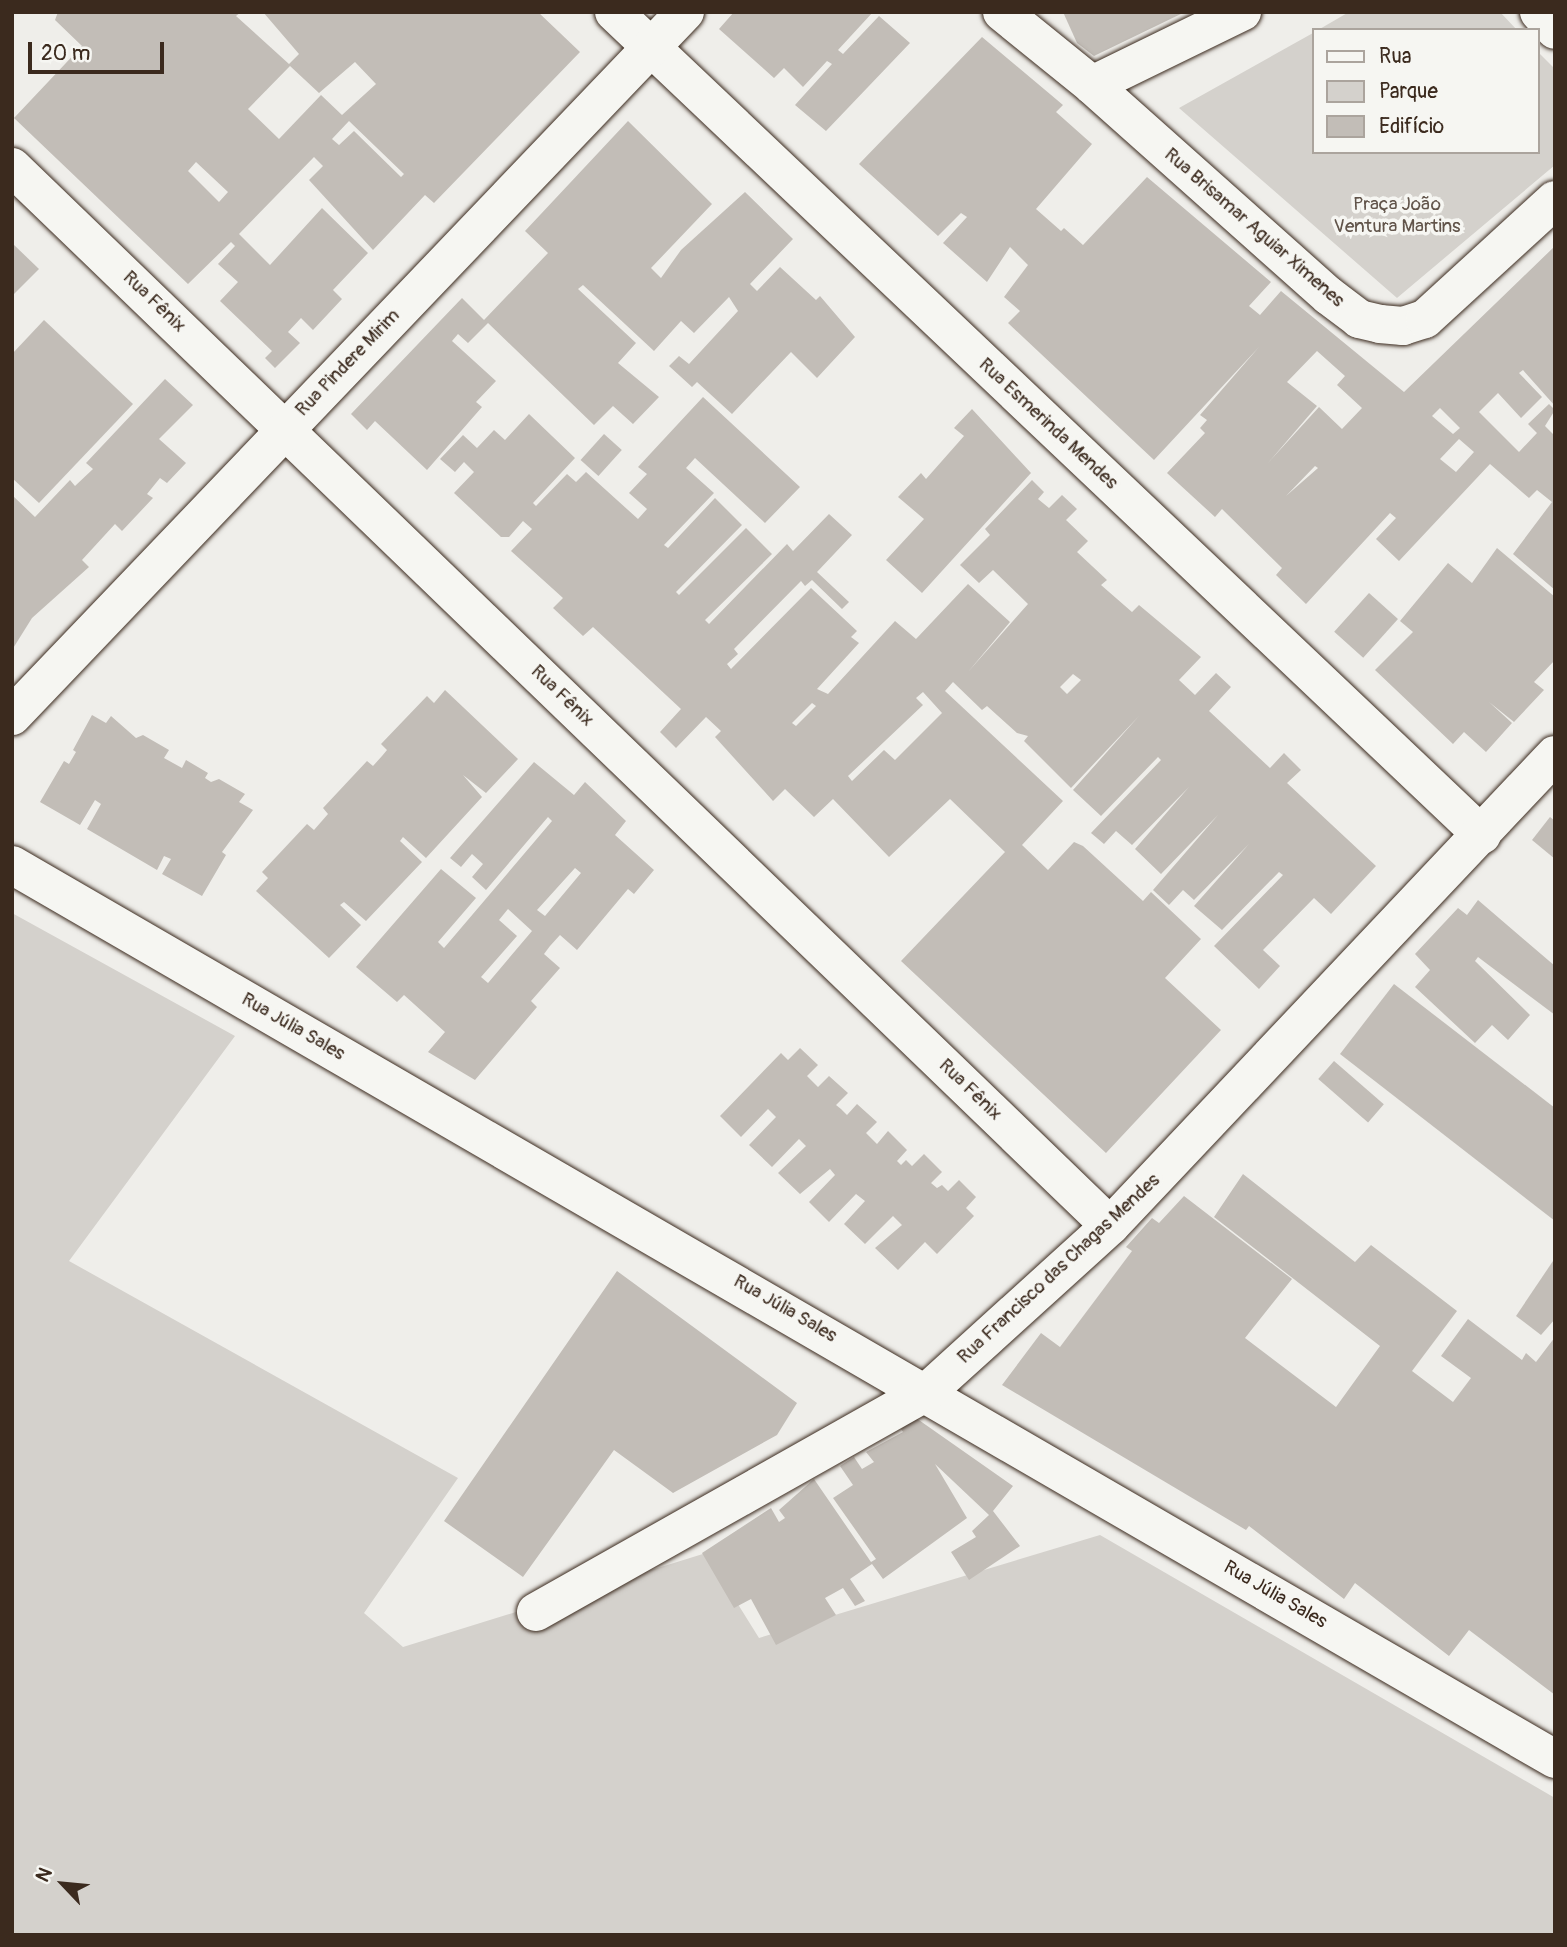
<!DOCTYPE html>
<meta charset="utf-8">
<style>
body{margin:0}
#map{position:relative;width:1567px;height:1947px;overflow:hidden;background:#efeeea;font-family:Pangolin,sans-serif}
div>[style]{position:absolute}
.green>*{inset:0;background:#d4d1cc}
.building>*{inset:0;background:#c2bdb7;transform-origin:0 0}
.roads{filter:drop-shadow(0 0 2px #3b2a1e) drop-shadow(0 0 2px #3b2a1e)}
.minor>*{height:38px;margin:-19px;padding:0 19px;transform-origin:19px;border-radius:19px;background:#f6f6f2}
.major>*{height:38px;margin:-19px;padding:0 19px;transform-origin:19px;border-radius:19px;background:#f6f6f2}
span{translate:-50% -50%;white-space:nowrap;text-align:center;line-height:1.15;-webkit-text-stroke:7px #f6f6f2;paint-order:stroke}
.park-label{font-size:19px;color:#61544a}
.street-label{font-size:19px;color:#3b2a1e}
.frame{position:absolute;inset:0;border:14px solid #3b2a1e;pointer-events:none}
.legend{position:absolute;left:1312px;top:28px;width:228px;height:126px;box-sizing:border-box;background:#f6f6f2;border:2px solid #aba49d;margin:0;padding:9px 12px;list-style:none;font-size:21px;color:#3b2a1e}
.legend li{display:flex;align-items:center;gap:14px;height:35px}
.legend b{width:35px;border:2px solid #aba49d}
.north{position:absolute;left:28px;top:1849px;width:70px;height:70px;-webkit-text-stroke:5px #f6f6f2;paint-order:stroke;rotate:296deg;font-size:19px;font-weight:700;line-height:28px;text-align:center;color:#3b2a1e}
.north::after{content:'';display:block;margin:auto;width:24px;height:32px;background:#3b2a1e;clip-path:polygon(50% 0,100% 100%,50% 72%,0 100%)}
.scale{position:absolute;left:28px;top:42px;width:136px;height:32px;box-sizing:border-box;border:4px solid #3b2a1e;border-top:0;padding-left:9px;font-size:21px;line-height:24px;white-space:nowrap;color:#3b2a1e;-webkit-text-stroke:5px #f6f6f2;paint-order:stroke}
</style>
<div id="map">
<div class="green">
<div style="clip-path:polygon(1349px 12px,1500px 12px,1517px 30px,1318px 30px)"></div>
<div style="clip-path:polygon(1313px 33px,1313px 152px,1537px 152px,1537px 51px,1555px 69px,1555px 165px,1397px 298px,1179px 108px)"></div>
<div style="clip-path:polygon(12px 913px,235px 1036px,69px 1261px,458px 1478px,364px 1613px,403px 1647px,706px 1553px,759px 1638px,1100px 1535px,1555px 1798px,1555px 1935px,12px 1935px)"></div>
</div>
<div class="building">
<div style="clip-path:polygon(evenodd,58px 12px,241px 12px,236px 16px,289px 64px,299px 54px,263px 12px,538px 12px,580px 52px,434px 203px,425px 195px,373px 250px,309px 180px,323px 166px,314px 157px,239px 234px,270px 265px,322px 208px,368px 253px,333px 290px,342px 299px,313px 330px,301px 318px,288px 332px,300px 343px,275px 368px,265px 358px,272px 351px,220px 301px,238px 282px,218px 264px,235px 246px,231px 242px,188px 284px,14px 118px,82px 46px,55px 20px,58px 12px,355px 62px,376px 84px,342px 115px,321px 95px,279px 139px,248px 109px,290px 66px,319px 93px,355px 62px,58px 12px,349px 121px,404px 174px,401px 177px,354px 131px,339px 145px,332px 139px,349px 121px,58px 12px,196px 162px,228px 192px,219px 202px,188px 171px,196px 162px)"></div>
<div style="clip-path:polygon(734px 12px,873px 12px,838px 50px,843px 54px,879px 16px,910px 43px,826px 131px,795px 105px,832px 64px,827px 61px,803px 87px,784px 68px,774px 78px,719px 29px)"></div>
<div style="clip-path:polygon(1063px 12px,1185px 12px,1094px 56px,1077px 43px)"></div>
<div style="clip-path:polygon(evenodd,982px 37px,1063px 105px,1056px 112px,1092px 144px,1036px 209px,1061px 231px,1064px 228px,1083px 245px,1147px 177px,1271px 282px,1249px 306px,1260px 315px,1281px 291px,1404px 392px,1555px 246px,1555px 406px,1523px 370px,1519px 373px,1542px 397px,1521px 418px,1498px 393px,1479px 412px,1519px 452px,1537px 433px,1528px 424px,1549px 404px,1555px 410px,1545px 426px,1555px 436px,1555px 590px,1513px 554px,1552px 502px,1537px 490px,1529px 498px,1490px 464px,1399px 561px,1376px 539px,1396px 518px,1390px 513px,1306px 604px,1276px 575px,1282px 568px,1222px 509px,1215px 517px,1167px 473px,1205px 433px,1200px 428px,1207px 420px,1200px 415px,1259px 347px,1154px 460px,1008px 323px,1020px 311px,1004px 297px,1028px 265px,1010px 247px,987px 282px,943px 243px,967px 217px,961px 213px,938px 236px,859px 164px,982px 37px,1317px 351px,1345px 376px,1337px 385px,1362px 408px,1342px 429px,1319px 407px,1268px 463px,1317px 406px,1287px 382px,1317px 351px,982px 37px,1440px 408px,1460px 428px,1453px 434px,1432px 416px,1440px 408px,982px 37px,1459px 439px,1474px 452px,1456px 472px,1440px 459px,1459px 439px,982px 37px,1315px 466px,1318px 468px,1286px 496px,1315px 466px)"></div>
<div style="clip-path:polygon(628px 121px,712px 204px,651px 268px,661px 278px,681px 250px,745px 192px,793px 239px,750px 284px,757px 291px,780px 267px,816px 300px,820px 296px,855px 337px,817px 378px,791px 352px,732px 414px,697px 382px,692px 387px,669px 366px,679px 356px,689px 364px,738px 311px,729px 297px,694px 333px,681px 321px,654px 351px,583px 285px,578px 289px,636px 343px,618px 363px,659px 397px,633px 424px,613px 406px,594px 425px,488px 323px,468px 343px,458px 334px,452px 341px,496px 381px,476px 402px,482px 407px,427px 470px,375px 421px,367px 430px,351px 414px,462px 298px,484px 320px,548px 253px,525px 231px)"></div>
<div style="clip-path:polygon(12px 243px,39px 269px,12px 296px)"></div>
<div style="clip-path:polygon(44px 320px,133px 404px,39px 503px,12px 478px,12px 354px)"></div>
<div style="clip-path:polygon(165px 379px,193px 405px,159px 439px,186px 463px,167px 483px,160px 478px,147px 494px,153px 498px,122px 531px,115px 524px,82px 560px,89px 567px,32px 618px,12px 650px,12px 495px,35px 517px,70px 480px,75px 486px,93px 469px,86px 463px)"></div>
<div style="clip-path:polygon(evenodd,703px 397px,800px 487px,765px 523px,695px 458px,686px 468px,714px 493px,664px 545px,668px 548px,715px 498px,742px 525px,676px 592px,679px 595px,746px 528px,772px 554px,705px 620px,709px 624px,787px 544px,793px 551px,829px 514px,852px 535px,817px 572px,849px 602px,842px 609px,812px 580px,805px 586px,801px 581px,734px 649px,738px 654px,727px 664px,731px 669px,811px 588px,857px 631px,851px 637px,859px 643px,817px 689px,828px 694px,895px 621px,916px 639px,968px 584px,1010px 622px,968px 672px,1028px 604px,993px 570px,979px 583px,960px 565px,990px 535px,985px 529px,1032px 480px,1044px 492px,1038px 499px,1049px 508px,1062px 495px,1077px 509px,1066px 520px,1088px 541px,1077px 552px,1107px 580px,1101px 585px,1132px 612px,1139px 605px,1201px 657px,1179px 680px,1195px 695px,1216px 673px,1231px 687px,1209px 711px,1270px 768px,1284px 753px,1301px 770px,1287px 783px,1376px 866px,1331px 914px,1314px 898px,1263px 950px,1280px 966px,1259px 989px,1214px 946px,1283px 875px,1279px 872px,1222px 930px,1194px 906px,1249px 844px,1194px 900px,1183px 890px,1169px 905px,1153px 890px,1218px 815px,1161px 874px,1135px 849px,1189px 787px,1132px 845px,1116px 831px,1104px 844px,1091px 833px,1161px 760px,1158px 757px,1101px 816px,1073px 790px,1139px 716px,1071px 788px,1024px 741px,1028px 736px,1017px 733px,987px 706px,982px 710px,953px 682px,945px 691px,1063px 801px,1022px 845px,1048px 870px,1074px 842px,1083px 846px,1143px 901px,1151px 892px,1201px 939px,1165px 978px,1221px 1030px,1106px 1153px,901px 961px,1005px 852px,950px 799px,889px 857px,833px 799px,814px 817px,785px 789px,773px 801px,715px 737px,721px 731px,706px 717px,676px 748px,660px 732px,681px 709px,593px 627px,583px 636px,553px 608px,563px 598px,511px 551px,532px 529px,523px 521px,509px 537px,501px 537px,454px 493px,474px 472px,464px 462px,455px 472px,440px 459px,463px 435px,477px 448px,494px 430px,505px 440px,529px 414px,575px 458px,533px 503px,536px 506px,567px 474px,576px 482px,586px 472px,638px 519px,647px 509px,629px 493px,647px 474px,638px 467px,703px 397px,1073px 674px,1081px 680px,1067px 694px,1060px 687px,1073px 674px,703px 397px,923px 692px,942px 713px,895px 760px,884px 750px,852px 781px,848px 776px,923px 705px,916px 698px,923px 692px,703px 397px,812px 703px,816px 706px,796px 726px,792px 723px,812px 703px)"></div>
<div style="clip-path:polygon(972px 409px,1031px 473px,922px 593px,886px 560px,924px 519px,898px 497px,921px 473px,926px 479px,964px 436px,954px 428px)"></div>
<div style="left:604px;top:434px;width:24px;height:35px;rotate:42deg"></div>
<div style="clip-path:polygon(1497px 548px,1555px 597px,1555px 660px,1534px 682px,1544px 690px,1514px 722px,1489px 702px,1512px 723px,1486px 752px,1464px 732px,1453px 744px,1375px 670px,1413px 632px,1400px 621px,1448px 563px,1472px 583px)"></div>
<div style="left:1369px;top:593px;width:39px;height:52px;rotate:42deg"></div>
<div style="clip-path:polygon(445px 690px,518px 759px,486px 793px,463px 775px,482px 797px,426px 858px,403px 837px,400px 841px,422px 862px,366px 921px,344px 902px,340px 905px,361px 925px,329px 958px,256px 891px,268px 878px,262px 872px,307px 824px,314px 830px,328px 814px,323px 808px,367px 761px,373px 766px,382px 756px,387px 750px,381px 744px,427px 696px,434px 703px)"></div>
<div style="clip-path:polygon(92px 715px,106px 723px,111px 716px,136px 738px,143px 735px,169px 750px,164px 758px,182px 768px,186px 760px,208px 773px,205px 778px,211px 782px,219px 779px,245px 794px,239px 802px,253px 810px,222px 852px,226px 855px,202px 896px,162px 874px,171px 859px,164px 856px,157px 870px,87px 829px,101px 804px,95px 800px,80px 825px,40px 802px,64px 761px,69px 764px,76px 752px,73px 750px)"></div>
<div style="clip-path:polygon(evenodd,534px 762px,574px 795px,585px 782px,626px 821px,615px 835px,654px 870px,634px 894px,628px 889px,577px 950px,560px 935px,550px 946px,544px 954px,560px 968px,531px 1001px,537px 1007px,475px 1080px,428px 1052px,445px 1032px,404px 995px,397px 1002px,356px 967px,441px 869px,476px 898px,438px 942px,444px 948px,552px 821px,548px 817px,486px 890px,472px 877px,483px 864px,472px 854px,461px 867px,450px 858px,534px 762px,575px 868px,581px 873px,545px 916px,537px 910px,575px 868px,534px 762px,508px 909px,532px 931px,488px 983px,481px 977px,517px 936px,499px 920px,508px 909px)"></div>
<div style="clip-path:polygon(1550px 817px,1555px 821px,1555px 859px,1532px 840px)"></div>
<div style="clip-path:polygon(1478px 900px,1555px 966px,1555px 1015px,1478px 957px,1475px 961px,1530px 1015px,1508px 1040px,1492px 1025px,1475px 1043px,1415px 987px,1430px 970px,1415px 954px,1458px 908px,1467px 915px)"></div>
<div style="clip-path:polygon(1394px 984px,1555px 1108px,1555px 1221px,1340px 1054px)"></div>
<div style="clip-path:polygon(800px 1048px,818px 1065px,807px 1076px,818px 1087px,829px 1076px,848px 1093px,836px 1105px,841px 1109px,847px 1115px,857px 1104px,877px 1122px,866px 1133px,877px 1144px,888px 1131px,907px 1150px,897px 1161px,901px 1165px,906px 1160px,912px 1166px,924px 1154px,942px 1172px,931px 1183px,937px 1188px,942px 1185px,948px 1191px,959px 1180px,976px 1197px,966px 1208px,974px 1216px,937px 1254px,925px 1242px,898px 1270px,875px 1248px,902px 1225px,893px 1216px,865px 1244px,844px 1224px,865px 1201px,856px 1194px,829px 1222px,809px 1202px,835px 1175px,830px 1169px,800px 1194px,778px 1173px,806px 1146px,799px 1139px,772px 1167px,749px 1145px,776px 1117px,768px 1109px,741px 1137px,720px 1116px,781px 1053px,788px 1060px)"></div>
<div style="left:1334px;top:1061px;width:66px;height:24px;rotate:41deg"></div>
<div style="clip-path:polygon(1243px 1174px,1355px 1262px,1371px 1245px,1457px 1311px,1412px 1371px,1453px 1402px,1471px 1378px,1441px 1356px,1468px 1319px,1522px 1360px,1526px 1353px,1536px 1362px,1555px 1337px,1555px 1695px,1469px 1630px,1449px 1656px,1355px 1583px,1344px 1599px,1249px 1526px,1246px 1530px,1002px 1385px,1041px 1333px,1060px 1347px,1132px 1251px,1126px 1247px,1152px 1218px,1159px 1223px,1184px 1196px,1292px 1279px,1245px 1338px,1336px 1407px,1380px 1346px,1214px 1217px)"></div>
<div style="clip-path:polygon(1555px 1258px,1555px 1319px,1541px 1335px,1516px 1316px)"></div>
<div style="clip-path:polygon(617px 1271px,797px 1403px,777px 1435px,673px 1493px,614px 1450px,523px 1577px,444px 1521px)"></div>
<div style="clip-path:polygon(916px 1418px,1013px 1486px,993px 1511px,1020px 1546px,969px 1580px,951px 1552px,976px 1537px,972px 1531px,989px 1515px,935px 1464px,967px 1518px,883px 1579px,872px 1564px,850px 1579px,865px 1601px,855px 1606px,843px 1588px,825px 1598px,836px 1615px,776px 1645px,751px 1599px,734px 1608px,702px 1553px,771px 1508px,779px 1522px,785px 1518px,779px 1510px,814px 1479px,871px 1562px,876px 1559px,833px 1498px,853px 1485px,840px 1466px,854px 1457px,862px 1469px,874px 1462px,866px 1452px,903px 1432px,901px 1429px)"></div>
</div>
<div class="roads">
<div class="minor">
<div style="left:614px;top:12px;width:1196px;rotate:43.48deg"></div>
<div style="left:1002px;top:12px;width:116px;rotate:39deg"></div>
<div style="left:1092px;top:85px;width:167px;rotate:-26deg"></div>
<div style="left:1092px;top:85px;width:317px;rotate:41.7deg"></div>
<div style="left:1329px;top:296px;width:38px;rotate:37deg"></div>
<div style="left:1359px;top:319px;width:22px;rotate:13deg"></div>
<div style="left:1380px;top:324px;width:23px;rotate:5deg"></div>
<div style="left:1403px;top:326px;width:23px;rotate:-18deg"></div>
<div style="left:1425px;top:319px;width:176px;rotate:-42.5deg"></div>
<div style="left:12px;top:167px;width:1525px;rotate:43.96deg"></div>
<div style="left:12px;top:716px;width:974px;rotate:-46.29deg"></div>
<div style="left:12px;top:865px;width:1783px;rotate:30.09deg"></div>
<div style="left:536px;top:1612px;width:450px;rotate:-29.4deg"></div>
<div style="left:928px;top:1391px;width:246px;rotate:-42.2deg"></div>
<div style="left:1110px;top:1226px;width:648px;rotate:-46.63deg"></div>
</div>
<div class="major">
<div style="left:1539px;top:12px;width:24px;rotate:48deg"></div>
</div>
</div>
<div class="park-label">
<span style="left:1397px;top:216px">Praça João<br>Ventura Martins</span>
</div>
<div class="street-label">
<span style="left:1254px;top:228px;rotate:41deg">Rua Brisamar Aguiar Ximenes</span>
<span style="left:154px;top:302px;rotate:44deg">Rua Fênix</span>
<span style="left:348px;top:363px;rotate:-46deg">Rua Pindere Mirim</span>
<span style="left:1048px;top:424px;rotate:43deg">Rua Esmerinda Mendes</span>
<span style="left:562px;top:696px;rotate:44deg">Rua Fênix</span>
<span style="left:293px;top:1027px;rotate:30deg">Rua Júlia Sales</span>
<span style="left:970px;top:1090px;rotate:44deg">Rua Fênix</span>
<span style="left:1059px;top:1269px;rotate:-43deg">Rua Francisco das Chagas Mendes</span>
<span style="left:785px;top:1309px;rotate:30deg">Rua Júlia Sales</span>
<span style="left:1275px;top:1595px;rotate:30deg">Rua Júlia Sales</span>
</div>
<div class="frame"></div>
<ul class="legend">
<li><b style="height:9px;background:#f6f6f2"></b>Rua</li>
<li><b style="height:19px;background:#d4d1cc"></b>Parque</li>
<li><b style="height:19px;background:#c2bdb7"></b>Edifício</li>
</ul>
<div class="north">N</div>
<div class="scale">20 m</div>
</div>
